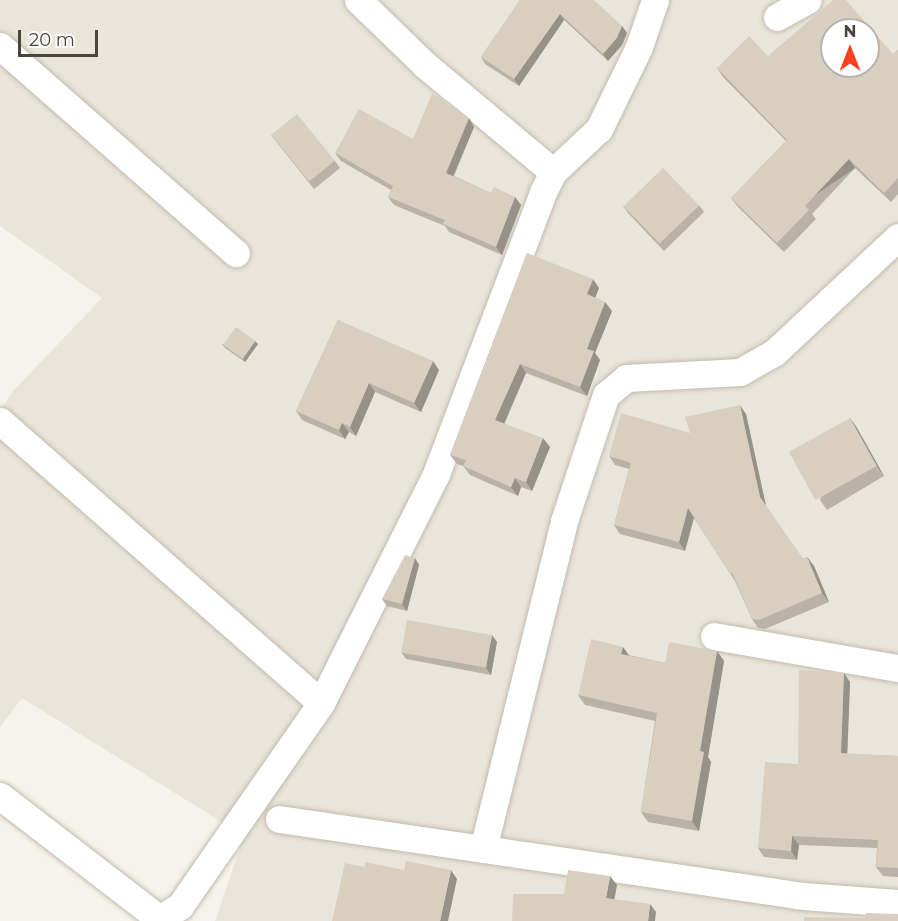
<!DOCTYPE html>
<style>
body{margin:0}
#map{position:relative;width:898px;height:921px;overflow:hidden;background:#f6f3ec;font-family:Montserrat,sans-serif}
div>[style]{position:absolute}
.residential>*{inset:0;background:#eae5da}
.roads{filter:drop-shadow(0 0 2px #c2bbae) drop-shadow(0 0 2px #c2bbae)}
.minor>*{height:27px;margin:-13.5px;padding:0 13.5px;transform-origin:13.5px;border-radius:13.5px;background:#fff}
.wall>*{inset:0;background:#bab2a6}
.shaded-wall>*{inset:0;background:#979187;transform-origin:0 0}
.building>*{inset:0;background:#d8cfc1;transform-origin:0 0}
span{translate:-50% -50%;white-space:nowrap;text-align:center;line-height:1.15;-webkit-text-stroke:4.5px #fff;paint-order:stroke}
.north{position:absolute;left:820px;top:18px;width:60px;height:60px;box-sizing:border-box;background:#fff;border:2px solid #b7b4b0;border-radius:50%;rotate:0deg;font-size:16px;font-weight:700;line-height:24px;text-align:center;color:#4b4439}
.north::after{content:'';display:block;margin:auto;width:21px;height:27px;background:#fc3f1d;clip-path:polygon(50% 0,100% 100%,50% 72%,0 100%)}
.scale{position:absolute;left:18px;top:30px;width:80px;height:27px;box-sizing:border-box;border:3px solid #4b4439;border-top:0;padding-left:8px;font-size:18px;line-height:21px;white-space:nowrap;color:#4b4439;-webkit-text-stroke:4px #fff;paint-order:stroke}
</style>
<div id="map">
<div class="residential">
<div style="clip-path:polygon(evenodd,0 0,898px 0,898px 921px,215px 921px,244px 836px,22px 698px,0 727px,0 411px,13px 391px,102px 298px,0 226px,0 0,832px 30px,868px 30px,868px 66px,832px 66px,832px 30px)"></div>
</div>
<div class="roads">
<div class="minor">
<div style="left:358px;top:0;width:92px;rotate:44.1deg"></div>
<div style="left:424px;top:64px;width:168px;rotate:39.9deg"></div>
<div style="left:777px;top:17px;width:35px;rotate:-29deg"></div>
<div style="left:0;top:46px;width:314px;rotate:41.3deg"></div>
<div style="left:0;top:421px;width:427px;rotate:41.3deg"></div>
<div style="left:714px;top:636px;width:187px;rotate:9.9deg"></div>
<div style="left:0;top:796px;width:197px;rotate:37.6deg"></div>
<div style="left:156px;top:916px;width:8px"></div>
<div style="left:164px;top:916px;width:19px;rotate:-32deg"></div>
<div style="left:180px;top:906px;width:247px;rotate:-55.2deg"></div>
<div style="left:321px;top:703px;width:256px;rotate:-63.3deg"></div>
<div style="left:436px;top:474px;width:302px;rotate:-69.2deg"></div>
<div style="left:543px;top:192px;width:22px;rotate:-63deg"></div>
<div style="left:553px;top:172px;width:63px;rotate:-43.1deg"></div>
<div style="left:599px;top:129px;width:91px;rotate:-64deg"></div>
<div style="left:639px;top:47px;width:50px;rotate:-71.2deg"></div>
<div style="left:279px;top:819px;width:530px;rotate:8.36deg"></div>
<div style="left:803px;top:896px;width:95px;rotate:4.2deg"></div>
<div style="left:483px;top:849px;width:338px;rotate:-76.1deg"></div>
<div style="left:564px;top:521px;width:133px;rotate:-71.6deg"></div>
<div style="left:606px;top:395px;width:26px;rotate:-40deg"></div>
<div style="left:626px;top:378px;width:114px;rotate:-3deg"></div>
<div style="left:740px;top:372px;width:40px;rotate:-29.7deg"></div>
<div style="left:775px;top:352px;width:168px;rotate:-43.1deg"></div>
</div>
</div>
<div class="wall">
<div style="clip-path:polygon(520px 0,622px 26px,627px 33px,622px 45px,608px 61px,564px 20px,519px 86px,485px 64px,481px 57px)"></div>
<div style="clip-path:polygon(898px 50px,898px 194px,891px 202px,855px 168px,812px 214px,816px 219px,784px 252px,738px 207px,731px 198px,786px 141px,723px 77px,717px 68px,768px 56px,893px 54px)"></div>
<div style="clip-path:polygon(469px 118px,474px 127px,454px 176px,491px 193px,515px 197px,521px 205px,502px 255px,449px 232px,445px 226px,394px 205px,388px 197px,391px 190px,341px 161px,335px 153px,413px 139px)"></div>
<div style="clip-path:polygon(271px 135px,335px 161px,340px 168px,314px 189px)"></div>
<div style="clip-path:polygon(699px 205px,704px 212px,664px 251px,628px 213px,623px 206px)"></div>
<div style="clip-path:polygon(527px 253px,599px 288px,595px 298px,605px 302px,612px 311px,595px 353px,600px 360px,587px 396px,526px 373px,504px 423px,550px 447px,532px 491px,521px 487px,518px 496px,470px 475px,463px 466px,457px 464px,450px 455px)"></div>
<div style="clip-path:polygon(338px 320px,439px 370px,421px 412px,375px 392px,356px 436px,349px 432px,345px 439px,302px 420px,296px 411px)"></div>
<div style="clip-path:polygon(222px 344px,258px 344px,245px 362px,225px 348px)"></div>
<div style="clip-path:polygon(746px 414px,766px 506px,803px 559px,807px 557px,814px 566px,829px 602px,765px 629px,758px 628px,752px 619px,735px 581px,694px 518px,685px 551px,620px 534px,614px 525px,629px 469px,615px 465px,609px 456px,690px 433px)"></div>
<div style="clip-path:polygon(850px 418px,857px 428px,884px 476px,827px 510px,820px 500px)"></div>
<div style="clip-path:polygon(415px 558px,419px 565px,407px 611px,387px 606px,382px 599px)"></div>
<div style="clip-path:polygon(497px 642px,491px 675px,406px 659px,401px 652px)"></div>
<div style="clip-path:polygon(623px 647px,629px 655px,665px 663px,717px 651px,724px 661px,708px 757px,711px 762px,699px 831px,648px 822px,641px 812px,655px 721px,585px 705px,578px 695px)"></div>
<div style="clip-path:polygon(844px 673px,850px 682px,847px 754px,898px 756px,898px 877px,883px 876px,876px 867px,877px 848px,799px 845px,797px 860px,764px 857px,758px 848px,798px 764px)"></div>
</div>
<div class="shaded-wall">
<div style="clip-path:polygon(560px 14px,564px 20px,519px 86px,514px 79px)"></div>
<div style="clip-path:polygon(622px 26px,627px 33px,622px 45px,608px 61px,603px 54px)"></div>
<div style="clip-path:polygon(469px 118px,474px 127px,451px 181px,446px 173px)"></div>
<div style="left:849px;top:159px;width:11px;height:64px;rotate:56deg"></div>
<div style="clip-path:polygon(515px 197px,521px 205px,502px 255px,496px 247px)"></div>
<div style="clip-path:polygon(593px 279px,599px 288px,593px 303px,587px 294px)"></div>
<div style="clip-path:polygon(605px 302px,612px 311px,595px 353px,600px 360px,587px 396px,580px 387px,587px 349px)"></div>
<div style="clip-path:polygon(255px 341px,258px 344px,245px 362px,243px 359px)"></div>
<div style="clip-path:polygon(433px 361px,439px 370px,421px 412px,414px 403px)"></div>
<div style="clip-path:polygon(520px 364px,526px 373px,502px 429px,495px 420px)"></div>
<div style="clip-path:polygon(369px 383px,375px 392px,356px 436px,350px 427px)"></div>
<div style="clip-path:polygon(740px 405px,746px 414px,766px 506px,760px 497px)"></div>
<div style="clip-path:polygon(850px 418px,857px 428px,884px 476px,877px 466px)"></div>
<div style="clip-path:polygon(342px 423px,349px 432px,345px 439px,339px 430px)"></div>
<div style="clip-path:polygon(543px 438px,550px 447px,532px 491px,526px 482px)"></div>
<div style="clip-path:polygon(515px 478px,521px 487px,518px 496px,511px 487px)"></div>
<div style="clip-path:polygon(688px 508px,694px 517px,685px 551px,679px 542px)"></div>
<div style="clip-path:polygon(807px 557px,814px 566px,829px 602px,822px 593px)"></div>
<div style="clip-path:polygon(415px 558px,419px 565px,407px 611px,402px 604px)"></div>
<div style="clip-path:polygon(492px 635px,497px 642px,491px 675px,486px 668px)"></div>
<div style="clip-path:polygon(623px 647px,630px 657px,621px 654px)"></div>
<div style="clip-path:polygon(717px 651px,724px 661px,708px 757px,711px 762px,699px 831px,692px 821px,700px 751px)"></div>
<div style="clip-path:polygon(844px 673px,850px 682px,847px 762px,841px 753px)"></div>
<div style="clip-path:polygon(792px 836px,799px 845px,797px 860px,791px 851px)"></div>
<div style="clip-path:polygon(451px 870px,457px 879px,448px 921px,440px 921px)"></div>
<div style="clip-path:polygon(610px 876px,617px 885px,613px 907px,606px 898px)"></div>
<div style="clip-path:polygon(650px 904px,656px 912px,655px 921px,648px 921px)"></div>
</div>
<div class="building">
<div style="clip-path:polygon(520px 0,594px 0,622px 26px,617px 38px,603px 54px,560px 14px,514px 79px,481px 57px)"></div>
<div style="clip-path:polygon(evenodd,833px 0,846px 0,893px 54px,898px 50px,898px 178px,884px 193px,849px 159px,805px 206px,809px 210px,777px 243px,731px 198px,787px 140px,717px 68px,749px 36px,768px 56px,833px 0,832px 30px,868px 30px,868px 66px,832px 66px,832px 30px)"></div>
<div style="clip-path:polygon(432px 94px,448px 101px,469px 118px,446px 173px,491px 193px,494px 187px,515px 197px,496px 247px,443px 224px,445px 220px,388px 197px,393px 186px,335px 153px,359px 109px,413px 139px)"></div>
<div style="left:297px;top:114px;width:60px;height:33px;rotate:51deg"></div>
<div style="left:663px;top:168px;width:52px;height:55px;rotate:46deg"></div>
<div style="clip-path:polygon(527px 253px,593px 279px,587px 294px,605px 302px,587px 349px,594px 351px,580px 387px,520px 364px,495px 420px,543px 438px,526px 482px,515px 478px,511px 487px,463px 466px,466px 460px,450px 455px)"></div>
<div style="clip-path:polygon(338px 320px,433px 361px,414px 403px,369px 383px,350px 427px,342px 423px,339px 430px,296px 411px)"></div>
<div style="left:236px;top:327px;width:24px;height:22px;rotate:36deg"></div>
<div style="clip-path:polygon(740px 405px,760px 497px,803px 559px,807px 557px,822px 593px,759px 620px,752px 619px,732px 572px,731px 575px,688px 508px,679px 542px,614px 525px,631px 463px,609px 456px,621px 413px,690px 433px,685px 417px)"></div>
<div style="left:850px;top:418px;width:55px;height:70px;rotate:61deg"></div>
<div style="clip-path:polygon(405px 555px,415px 558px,402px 604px,382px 599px)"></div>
<div style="left:407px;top:620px;width:86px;height:33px;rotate:10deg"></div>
<div style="clip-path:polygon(591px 639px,623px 647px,621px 654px,665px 663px,669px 642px,717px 651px,700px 751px,704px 752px,692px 821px,641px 812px,657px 713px,578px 695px)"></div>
<div style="clip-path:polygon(799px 670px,844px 673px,841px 753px,898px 756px,898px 868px,876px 867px,878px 840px,792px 836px,791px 851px,758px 848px,765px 762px,798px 764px)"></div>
<div style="clip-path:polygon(406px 861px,451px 870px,440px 921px,332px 921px,345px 863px,365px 867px,365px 862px,404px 870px)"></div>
<div style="clip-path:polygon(568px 870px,610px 876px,606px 898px,650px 904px,648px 921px,512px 921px,513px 894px,564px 894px)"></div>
<div style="clip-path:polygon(866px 913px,898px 914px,898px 921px,804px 921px,804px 917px,865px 918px)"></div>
</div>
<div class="north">N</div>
<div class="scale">20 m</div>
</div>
